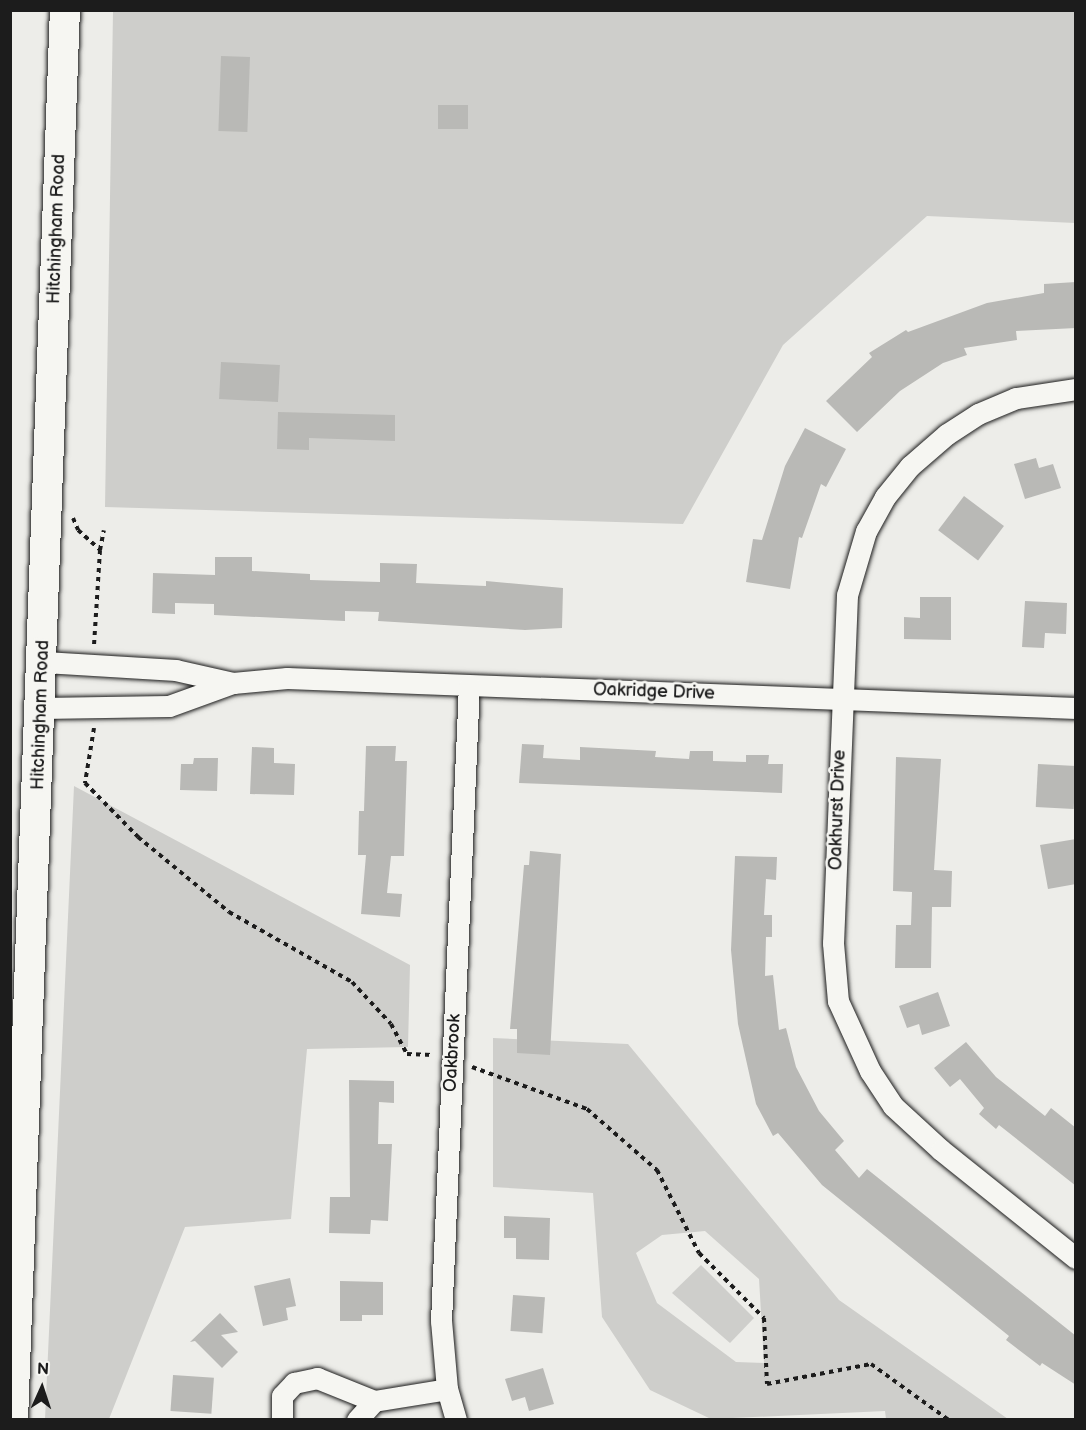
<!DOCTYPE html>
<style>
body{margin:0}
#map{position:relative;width:1086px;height:1430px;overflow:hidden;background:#edede9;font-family:"Balsamiq Sans",sans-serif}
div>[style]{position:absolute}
.green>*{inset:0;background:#cececb}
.building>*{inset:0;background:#b9b9b6;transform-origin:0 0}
.path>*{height:4px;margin-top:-2px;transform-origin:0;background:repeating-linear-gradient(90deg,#1c1c1c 0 4.5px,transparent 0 9px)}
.roads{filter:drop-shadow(0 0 2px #1c1c1c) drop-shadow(0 0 2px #1c1c1c)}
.street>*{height:21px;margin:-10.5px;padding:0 10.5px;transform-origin:10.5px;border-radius:10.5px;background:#f6f6f2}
.secondary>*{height:30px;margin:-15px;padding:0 15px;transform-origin:15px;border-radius:15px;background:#f6f6f2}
span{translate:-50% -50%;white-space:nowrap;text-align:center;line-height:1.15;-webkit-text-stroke:5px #f6f6f2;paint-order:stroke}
.street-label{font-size:18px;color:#1c1c1c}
.frame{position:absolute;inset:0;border:12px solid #1c1c1c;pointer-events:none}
.north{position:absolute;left:12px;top:1358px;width:60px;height:60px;-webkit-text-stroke:4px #f6f6f2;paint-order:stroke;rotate:3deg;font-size:16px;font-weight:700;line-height:24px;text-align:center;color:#1c1c1c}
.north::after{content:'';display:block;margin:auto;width:21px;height:27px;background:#1c1c1c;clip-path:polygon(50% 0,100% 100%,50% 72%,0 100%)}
</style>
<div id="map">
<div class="green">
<div style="clip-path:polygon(113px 11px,1075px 11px,1075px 223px,927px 216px,783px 345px,683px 524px,105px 507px)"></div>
<div style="clip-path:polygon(74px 786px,410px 965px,408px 1047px,307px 1049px,291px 1219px,185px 1227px,109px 1419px,45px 1419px)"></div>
<div style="clip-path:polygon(evenodd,493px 1038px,628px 1044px,839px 1300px,1008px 1419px,886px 1419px,885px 1411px,711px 1419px,650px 1390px,602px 1317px,593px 1193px,493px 1187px,493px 1038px,705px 1231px,759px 1279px,764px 1363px,736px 1362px,657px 1303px,636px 1253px,662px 1235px,705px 1231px)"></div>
<div style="clip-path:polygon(701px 1265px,754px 1318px,730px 1343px,672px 1293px)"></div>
</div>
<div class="building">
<div style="left:221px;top:56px;width:29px;height:75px;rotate:2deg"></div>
<div style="left:438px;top:105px;width:30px;height:24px"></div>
<div style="clip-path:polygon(1076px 282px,1076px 328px,1016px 331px,1017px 340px,964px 348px,967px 355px,943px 363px,900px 391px,857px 432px,826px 401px,872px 357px,869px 353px,906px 330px,908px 332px,987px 303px,1044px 293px,1044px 284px)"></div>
<div style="left:221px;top:362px;width:59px;height:37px;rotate:3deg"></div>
<div style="clip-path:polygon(278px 412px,395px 415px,395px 441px,309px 438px,309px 450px,277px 449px)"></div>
<div style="clip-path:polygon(805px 428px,846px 449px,826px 487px,821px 484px,802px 538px,799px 537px,790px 589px,746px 582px,753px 539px,762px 540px,785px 466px)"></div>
<div style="clip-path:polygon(1036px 458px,1039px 468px,1053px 464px,1061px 488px,1025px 499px,1014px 464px)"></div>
<div style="left:964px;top:496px;width:50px;height:43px;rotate:37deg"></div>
<div style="clip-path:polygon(215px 557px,252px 557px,252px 571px,310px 574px,310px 580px,380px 582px,380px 563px,417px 564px,416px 583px,486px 586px,486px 581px,563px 588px,562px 628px,525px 630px,378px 621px,379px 612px,345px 611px,345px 621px,214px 615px,214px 604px,175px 603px,175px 614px,152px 613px,153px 573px,215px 575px)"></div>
<div style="clip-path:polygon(920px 597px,951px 597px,951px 640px,904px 639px,904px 617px,920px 618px)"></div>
<div style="clip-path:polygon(1025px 601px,1067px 603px,1066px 634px,1045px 633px,1044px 648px,1022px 647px)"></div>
<div style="clip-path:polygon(522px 744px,544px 745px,543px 758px,580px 760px,580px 747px,656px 751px,655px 757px,689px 759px,690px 751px,713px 751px,713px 761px,746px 762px,746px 755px,769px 755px,768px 764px,783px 764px,782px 793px,519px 783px)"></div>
<div style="clip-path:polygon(366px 746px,396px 746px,395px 761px,407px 761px,404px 856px,391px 856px,387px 893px,402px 894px,400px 917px,361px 914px,366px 855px,358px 855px,359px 811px,364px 811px)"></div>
<div style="clip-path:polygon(252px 747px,274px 748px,274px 763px,295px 764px,294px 795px,250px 794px)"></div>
<div style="clip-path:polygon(896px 757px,941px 759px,934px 870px,952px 871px,951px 907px,932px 907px,931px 968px,895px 968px,896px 925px,911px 925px,912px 892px,893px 891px)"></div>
<div style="clip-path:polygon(194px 758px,218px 758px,217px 791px,180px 790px,181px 764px,193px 764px)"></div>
<div style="left:1038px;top:764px;width:38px;height:43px;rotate:3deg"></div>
<div style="clip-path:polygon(1076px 839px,1076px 884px,1048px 889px,1040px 845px)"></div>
<div style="clip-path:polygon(530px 851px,561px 854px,550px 1055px,517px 1053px,517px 1029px,510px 1029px,524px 865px,529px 865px)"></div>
<div style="clip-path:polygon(735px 856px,777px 857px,776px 880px,766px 879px,764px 915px,772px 915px,772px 937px,766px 937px,765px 976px,773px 975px,779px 1030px,786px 1028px,796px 1067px,819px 1111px,844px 1141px,835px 1150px,859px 1178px,867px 1169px,1076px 1336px,1076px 1385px,1042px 1363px,1040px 1366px,1006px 1340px,1009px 1336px,822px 1185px,778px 1133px,773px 1136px,756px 1104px,738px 1024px,731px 950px)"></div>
<div style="clip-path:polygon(938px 992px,950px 1026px,922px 1035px,919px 1024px,907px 1028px,899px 1006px)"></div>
<div style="clip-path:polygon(966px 1042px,996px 1077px,1045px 1116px,1051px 1108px,1076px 1128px,1076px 1186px,999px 1125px,996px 1129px,979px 1114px,984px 1108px,960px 1079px,950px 1087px,934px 1068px)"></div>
<div style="clip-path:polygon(349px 1080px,394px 1081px,394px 1103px,379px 1102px,378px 1144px,392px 1144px,388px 1221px,371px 1220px,370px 1234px,329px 1233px,330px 1197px,350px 1197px)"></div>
<div style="clip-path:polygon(504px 1216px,550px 1218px,549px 1260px,516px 1259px,516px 1238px,504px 1238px)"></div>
<div style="clip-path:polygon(290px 1278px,296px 1306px,286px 1308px,288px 1320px,263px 1326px,254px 1286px)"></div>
<div style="clip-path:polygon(340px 1281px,383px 1282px,383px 1315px,362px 1315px,362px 1321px,340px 1321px)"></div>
<div style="left:513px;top:1295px;width:32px;height:36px;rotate:4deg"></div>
<div style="clip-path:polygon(220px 1313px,238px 1332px,221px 1335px,238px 1352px,222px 1368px,195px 1341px,190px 1342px)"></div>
<div style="clip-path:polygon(543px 1368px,554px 1404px,529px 1411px,525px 1397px,512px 1401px,505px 1379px)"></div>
<div style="left:173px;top:1375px;width:41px;height:36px;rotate:4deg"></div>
</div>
<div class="path">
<div style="left:73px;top:518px;width:13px;rotate:67deg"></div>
<div style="left:78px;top:530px;width:30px;rotate:42deg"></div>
<div style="left:100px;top:550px;width:96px;rotate:93.6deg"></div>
<div style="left:100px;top:550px;width:20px;rotate:-79deg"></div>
<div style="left:94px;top:728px;width:56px;rotate:99.3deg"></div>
<div style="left:85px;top:783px;width:76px;rotate:45.5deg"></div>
<div style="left:138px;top:837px;width:118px;rotate:39.5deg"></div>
<div style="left:229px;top:912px;width:142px;rotate:29.6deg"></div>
<div style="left:352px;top:982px;width:57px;rotate:47.1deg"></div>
<div style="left:391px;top:1024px;width:34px;rotate:62deg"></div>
<div style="left:407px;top:1054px;width:26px;rotate:2deg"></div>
<div style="left:472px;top:1067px;width:122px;rotate:20.1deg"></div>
<div style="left:587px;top:1109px;width:93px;rotate:41.1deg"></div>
<div style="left:657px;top:1170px;width:93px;rotate:63.2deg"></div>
<div style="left:699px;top:1253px;width:92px;rotate:45deg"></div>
<div style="left:764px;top:1318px;width:66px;rotate:87.4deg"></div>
<div style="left:767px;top:1384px;width:106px;rotate:-10.9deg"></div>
<div style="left:871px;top:1364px;width:96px;rotate:35.7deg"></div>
</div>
<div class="roads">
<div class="street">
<div style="left:1076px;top:389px;width:61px;rotate:171.5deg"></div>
<div style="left:1016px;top:398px;width:41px;rotate:157.2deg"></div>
<div style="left:978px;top:414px;width:37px;rotate:147deg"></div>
<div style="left:947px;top:434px;width:49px;rotate:139.1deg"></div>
<div style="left:910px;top:466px;width:40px;rotate:129deg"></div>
<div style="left:885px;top:497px;width:39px;rotate:119deg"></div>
<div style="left:866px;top:531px;width:67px;rotate:106.5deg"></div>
<div style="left:847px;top:595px;width:348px;rotate:92.3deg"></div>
<div style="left:833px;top:943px;width:58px;rotate:85.1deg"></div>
<div style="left:838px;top:1001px;width:77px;rotate:65.4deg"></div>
<div style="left:870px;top:1071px;width:42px;rotate:56.7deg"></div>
<div style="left:893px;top:1106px;width:65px;rotate:42.5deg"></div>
<div style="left:941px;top:1150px;width:173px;rotate:38.7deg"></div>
<div style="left:233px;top:683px;width:54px;rotate:-5.3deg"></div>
<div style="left:287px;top:678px;width:790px;rotate:2.18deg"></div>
<div style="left:41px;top:708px;width:128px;rotate:-0.9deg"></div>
<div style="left:169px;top:706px;width:68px;rotate:-19.8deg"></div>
<div style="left:233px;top:683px;width:58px;rotate:-167.2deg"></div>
<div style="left:176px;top:670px;width:132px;rotate:-176.5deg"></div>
<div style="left:282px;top:1420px;width:24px;rotate:-90deg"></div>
<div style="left:282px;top:1396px;width:18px;rotate:-47deg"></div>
<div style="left:294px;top:1383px;width:24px;rotate:-12deg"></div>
<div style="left:317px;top:1378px;width:61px;rotate:22deg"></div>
<div style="left:374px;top:1401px;width:74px;rotate:-9.3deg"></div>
<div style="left:357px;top:1420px;width:25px;rotate:-48deg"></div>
<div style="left:456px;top:1420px;width:32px;rotate:-106deg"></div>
<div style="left:447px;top:1389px;width:68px;rotate:-95deg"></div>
<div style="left:441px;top:1321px;width:636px;rotate:-87.48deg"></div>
</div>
<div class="secondary">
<div style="left:13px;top:1420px;width:1411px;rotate:-87.89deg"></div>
</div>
</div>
<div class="street-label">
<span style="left:57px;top:229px;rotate:-88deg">Hitchingham Road</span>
<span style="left:654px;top:692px;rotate:2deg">Oakridge Drive</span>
<span style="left:41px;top:715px;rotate:-88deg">Hitchingham Road</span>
<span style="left:838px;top:810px;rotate:-88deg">Oakhurst Drive</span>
<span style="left:453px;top:1053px;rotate:-87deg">Oakbrook</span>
</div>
<div class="frame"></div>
<div class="north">N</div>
</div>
